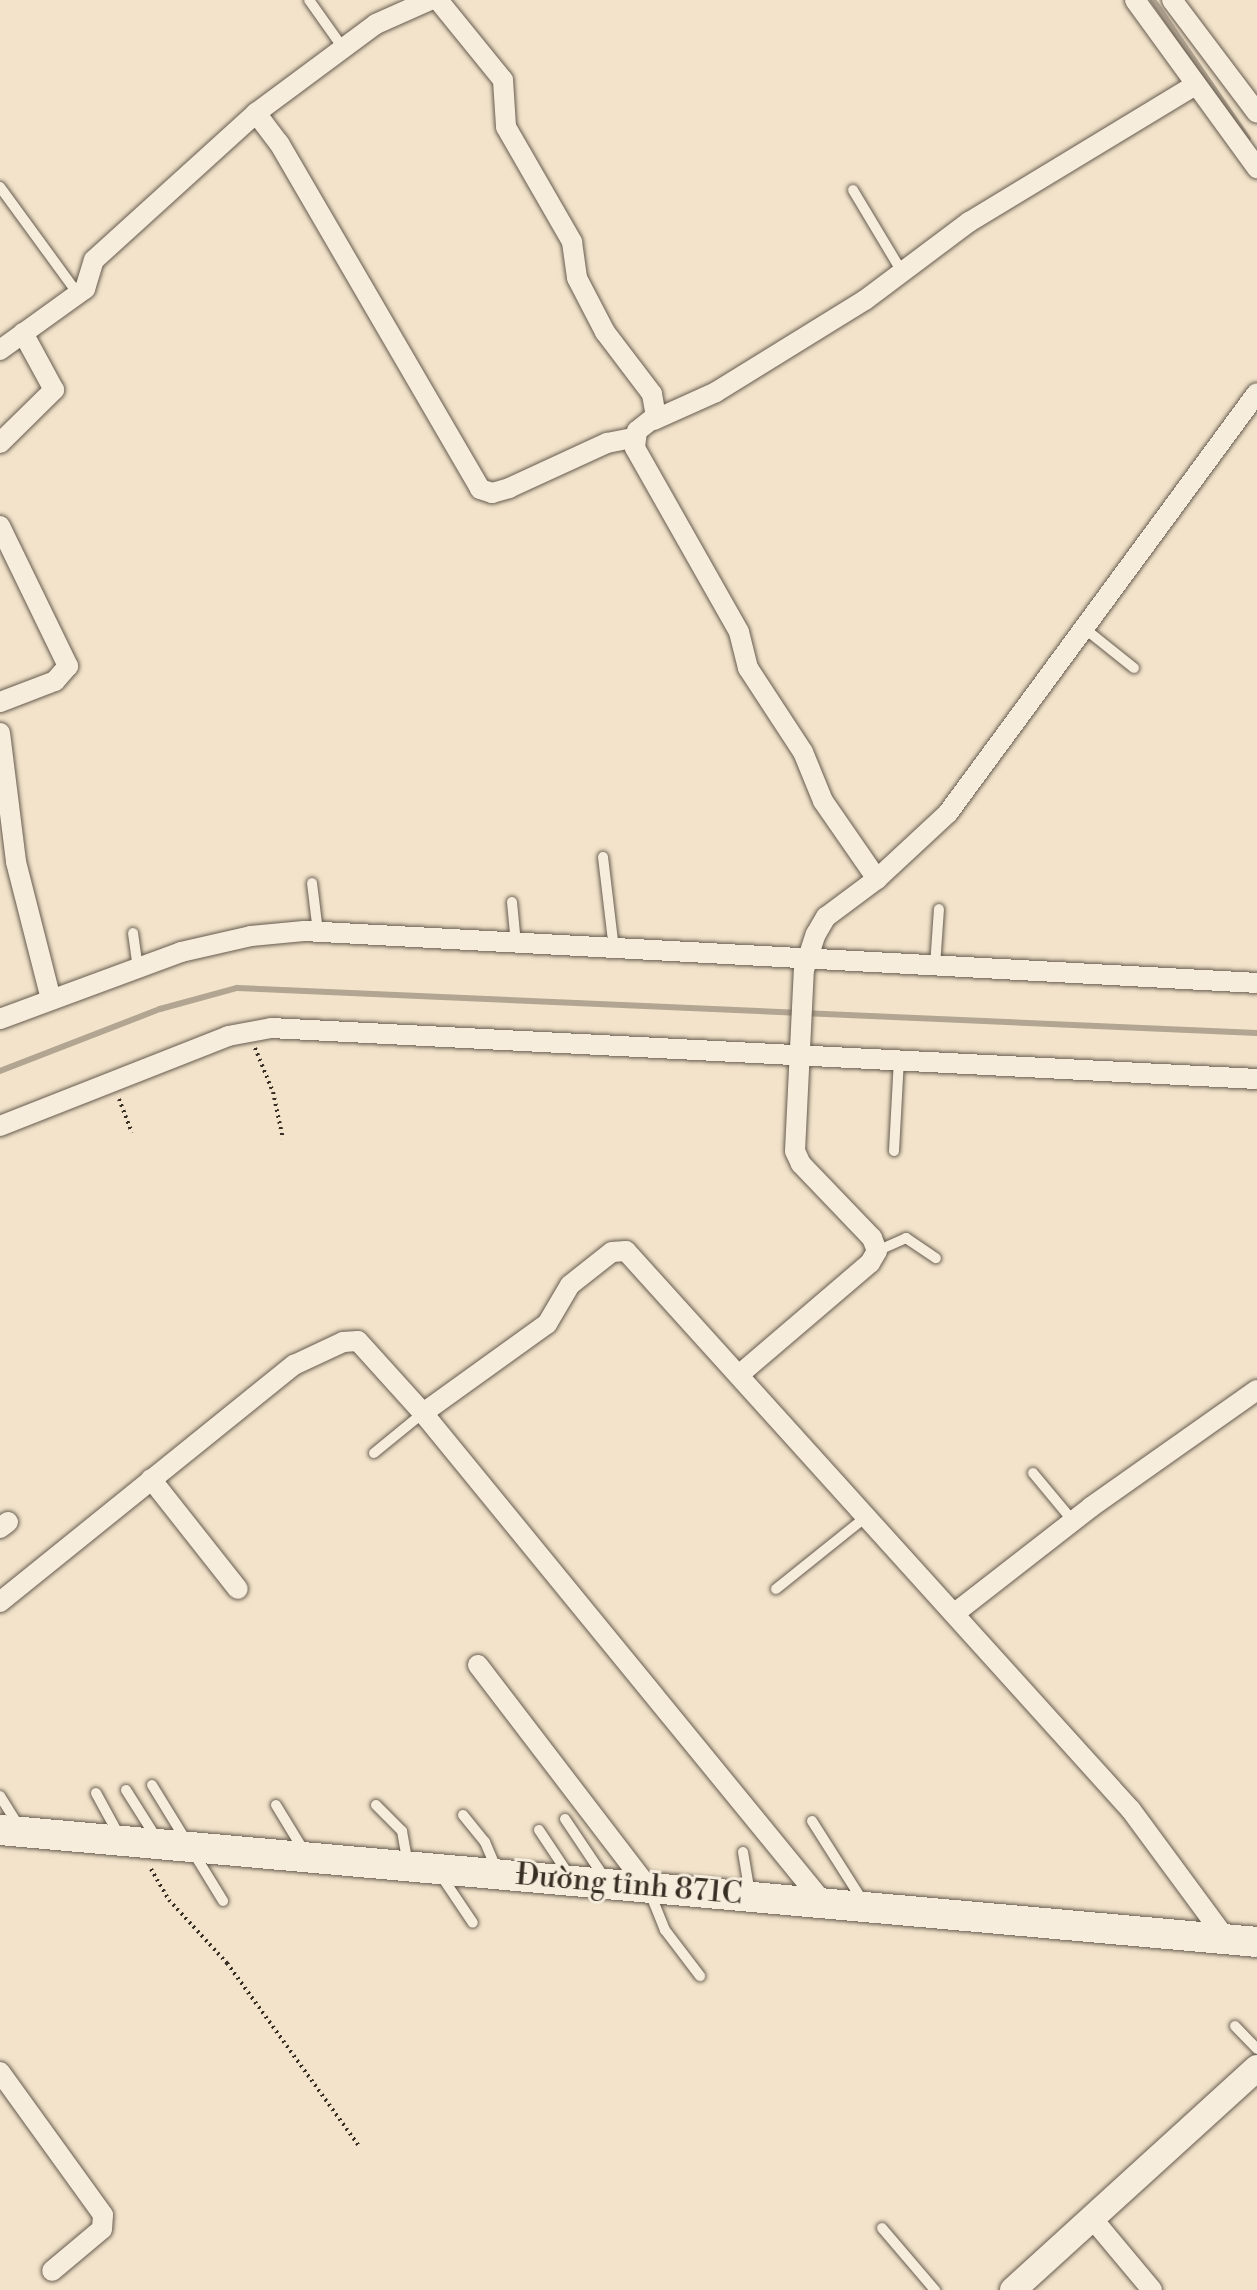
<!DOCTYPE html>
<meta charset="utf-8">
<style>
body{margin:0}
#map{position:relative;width:1257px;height:2290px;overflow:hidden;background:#f2e3ca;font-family:"Libre Bodoni",serif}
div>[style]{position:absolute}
.stream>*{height:6px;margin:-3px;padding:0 3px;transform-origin:3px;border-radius:3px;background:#b2a592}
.path>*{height:4px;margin-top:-2px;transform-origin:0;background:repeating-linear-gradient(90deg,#372e24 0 2px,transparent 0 6px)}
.roads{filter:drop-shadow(0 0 2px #665b4e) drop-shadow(0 0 2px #665b4e)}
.service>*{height:10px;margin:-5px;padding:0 5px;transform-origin:5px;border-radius:5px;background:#f7eddd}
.minor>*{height:20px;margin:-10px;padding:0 10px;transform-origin:10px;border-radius:10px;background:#f7eddd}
.tertiary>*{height:26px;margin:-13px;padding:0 13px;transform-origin:13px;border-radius:13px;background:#f7eddd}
.secondary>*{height:30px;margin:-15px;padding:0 15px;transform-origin:15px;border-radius:15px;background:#f7eddd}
span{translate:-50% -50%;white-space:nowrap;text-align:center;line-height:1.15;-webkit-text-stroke:6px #f7eddd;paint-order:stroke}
.street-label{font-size:30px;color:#372e24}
</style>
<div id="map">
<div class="stream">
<div style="left:1153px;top:0;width:168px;rotate:55.6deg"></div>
<div style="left:0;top:1071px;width:172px;rotate:-21.2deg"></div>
<div style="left:160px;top:1009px;width:80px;rotate:-15.3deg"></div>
<div style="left:237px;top:988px;width:1021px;rotate:2.53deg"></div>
</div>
<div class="path">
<div style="left:255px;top:1048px;width:48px;rotate:67.8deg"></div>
<div style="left:273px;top:1092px;width:48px;rotate:78deg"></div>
<div style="left:119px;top:1099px;width:36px;rotate:69deg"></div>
<div style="left:151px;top:1869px;width:36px;rotate:60deg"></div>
<div style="left:169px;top:1900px;width:86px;rotate:47.4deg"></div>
<div style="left:227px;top:1963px;width:226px;rotate:54.2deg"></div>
</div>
<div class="roads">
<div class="service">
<div style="left:309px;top:0;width:59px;rotate:54.7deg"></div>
<div style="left:0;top:187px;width:132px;rotate:53.9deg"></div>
<div style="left:853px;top:190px;width:96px;rotate:59.1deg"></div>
<div style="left:1084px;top:628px;width:64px;rotate:38.7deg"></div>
<div style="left:603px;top:857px;width:93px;rotate:83.2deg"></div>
<div style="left:312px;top:883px;width:49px;rotate:83deg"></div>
<div style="left:512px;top:902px;width:42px;rotate:84.6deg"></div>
<div style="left:133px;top:933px;width:35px;rotate:82deg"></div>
<div style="left:935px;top:966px;width:57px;rotate:-86deg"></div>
<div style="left:894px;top:1151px;width:92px;rotate:-86.9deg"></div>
<div style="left:877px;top:1251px;width:32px;rotate:-24deg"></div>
<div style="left:906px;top:1238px;width:36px;rotate:34deg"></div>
<div style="left:374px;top:1453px;width:63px;rotate:-39.2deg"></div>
<div style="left:1033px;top:1473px;width:62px;rotate:50.2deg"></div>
<div style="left:776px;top:1589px;width:117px;rotate:-38.7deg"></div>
<div style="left:152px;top:1785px;width:136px;rotate:58.5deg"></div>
<div style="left:126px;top:1790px;width:58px;rotate:57.7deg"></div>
<div style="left:96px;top:1793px;width:50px;rotate:61.4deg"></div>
<div style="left:0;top:1796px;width:34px;rotate:58deg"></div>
<div style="left:276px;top:1805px;width:54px;rotate:58.7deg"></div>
<div style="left:376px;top:1805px;width:37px;rotate:45deg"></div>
<div style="left:402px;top:1831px;width:34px;rotate:80deg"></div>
<div style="left:463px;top:1815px;width:35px;rotate:51deg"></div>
<div style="left:485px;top:1842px;width:30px;rotate:67deg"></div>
<div style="left:565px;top:1819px;width:70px;rotate:56.1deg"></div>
<div style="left:812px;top:1821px;width:97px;rotate:57.6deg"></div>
<div style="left:539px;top:1830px;width:54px;rotate:56.3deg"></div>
<div style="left:743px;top:1852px;width:43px;rotate:80.5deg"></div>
<div style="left:442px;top:1877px;width:55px;rotate:56deg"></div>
<div style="left:650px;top:1893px;width:40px;rotate:68deg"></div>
<div style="left:665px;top:1930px;width:58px;rotate:52.7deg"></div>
<div style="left:1235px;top:2026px;width:32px;rotate:46deg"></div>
<div style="left:882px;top:2228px;width:82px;rotate:49.5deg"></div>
</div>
<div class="minor">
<div style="left:438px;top:0;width:103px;rotate:50.9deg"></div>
<div style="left:503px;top:80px;width:47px;rotate:86.3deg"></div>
<div style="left:506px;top:127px;width:133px;rotate:60.1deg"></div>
<div style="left:572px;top:242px;width:36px;rotate:82deg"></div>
<div style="left:577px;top:278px;width:61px;rotate:62.6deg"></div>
<div style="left:605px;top:332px;width:78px;rotate:52.8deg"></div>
<div style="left:652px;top:394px;width:22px;rotate:80deg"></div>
<div style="left:656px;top:416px;width:24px;rotate:142deg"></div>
<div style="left:637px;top:431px;width:17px;rotate:97deg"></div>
<div style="left:635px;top:448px;width:211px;rotate:60.5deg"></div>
<div style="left:739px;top:632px;width:37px;rotate:76deg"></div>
<div style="left:748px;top:668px;width:100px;rotate:56.8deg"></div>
<div style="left:803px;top:752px;width:53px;rotate:67.8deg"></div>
<div style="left:823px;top:801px;width:95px;rotate:55.3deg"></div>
<div style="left:1135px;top:0;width:208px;rotate:54deg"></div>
<div style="left:1172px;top:0;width:141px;rotate:53deg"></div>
<div style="left:256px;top:113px;width:38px;rotate:53deg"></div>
<div style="left:279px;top:143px;width:400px;rotate:59.8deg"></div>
<div style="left:480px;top:489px;width:13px;rotate:18deg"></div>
<div style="left:492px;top:493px;width:18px;rotate:-16deg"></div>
<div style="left:509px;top:488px;width:108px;rotate:-24.7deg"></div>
<div style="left:607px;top:443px;width:26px;rotate:-11deg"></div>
<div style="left:0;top:350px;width:105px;rotate:-35.7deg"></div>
<div style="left:85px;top:289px;width:30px;rotate:-73deg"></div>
<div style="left:94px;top:260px;width:219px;rotate:-42.2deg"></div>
<div style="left:256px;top:113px;width:149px;rotate:-36.6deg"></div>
<div style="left:376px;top:24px;width:59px;rotate:-24deg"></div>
<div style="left:654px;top:420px;width:68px;rotate:-24.3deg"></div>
<div style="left:716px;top:392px;width:175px;rotate:-31.7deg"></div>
<div style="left:865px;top:300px;width:130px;rotate:-36.9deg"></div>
<div style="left:969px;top:222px;width:263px;rotate:-31.2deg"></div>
<div style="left:0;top:443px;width:76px;rotate:-44.5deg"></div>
<div style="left:54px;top:390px;width:65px;rotate:-118.5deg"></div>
<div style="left:0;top:526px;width:156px;rotate:64.1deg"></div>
<div style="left:68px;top:666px;width:20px;rotate:131deg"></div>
<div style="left:55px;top:681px;width:59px;rotate:159.1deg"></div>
<div style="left:0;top:733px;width:130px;rotate:82.9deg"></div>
<div style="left:16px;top:862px;width:141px;rotate:75.7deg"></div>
<div style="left:0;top:1019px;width:193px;rotate:-20.3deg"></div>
<div style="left:181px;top:952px;width:72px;rotate:-12.9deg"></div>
<div style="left:251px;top:936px;width:53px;rotate:-5.4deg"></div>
<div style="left:304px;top:931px;width:954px;rotate:3.12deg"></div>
<div style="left:0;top:1126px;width:245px;rotate:-21.5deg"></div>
<div style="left:228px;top:1036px;width:44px;rotate:-10.5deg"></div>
<div style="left:271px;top:1028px;width:987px;rotate:2.96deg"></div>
<div style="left:740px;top:1374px;width:171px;rotate:-40.5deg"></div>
<div style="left:870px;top:1263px;width:14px;rotate:-60deg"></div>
<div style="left:877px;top:1251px;width:14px;rotate:-111deg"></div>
<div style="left:872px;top:1238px;width:103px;rotate:-133.8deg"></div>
<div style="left:801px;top:1164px;width:14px;rotate:-115deg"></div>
<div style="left:795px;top:1151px;width:181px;rotate:-87.2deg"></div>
<div style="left:804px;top:970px;width:38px;rotate:-72deg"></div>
<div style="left:816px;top:934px;width:20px;rotate:-60deg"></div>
<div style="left:826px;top:917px;width:64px;rotate:-36.7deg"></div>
<div style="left:877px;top:879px;width:97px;rotate:-42.9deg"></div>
<div style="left:948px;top:813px;width:521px;rotate:-53.66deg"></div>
<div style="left:423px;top:1413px;width:153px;rotate:-35.7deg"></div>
<div style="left:547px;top:1324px;width:45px;rotate:-59.5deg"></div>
<div style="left:570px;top:1285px;width:53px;rotate:-38.2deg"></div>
<div style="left:612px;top:1252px;width:14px;rotate:-4deg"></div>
<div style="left:626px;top:1251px;width:753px;rotate:47.91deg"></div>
<div style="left:1131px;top:1810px;width:160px;rotate:53.6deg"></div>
<div style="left:151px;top:1479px;width:140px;rotate:51.7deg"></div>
<div style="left:0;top:1528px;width:10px;rotate:-37deg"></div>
<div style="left:0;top:1602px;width:378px;rotate:-38.9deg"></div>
<div style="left:294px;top:1365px;width:54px;rotate:-25.1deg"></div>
<div style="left:343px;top:1342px;width:15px;rotate:-4deg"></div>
<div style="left:358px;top:1341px;width:97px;rotate:47.9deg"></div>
<div style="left:423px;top:1413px;width:632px;rotate:50.72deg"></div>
<div style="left:955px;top:1613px;width:172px;rotate:-37.9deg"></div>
<div style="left:1091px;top:1507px;width:203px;rotate:-35.2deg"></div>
<div style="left:478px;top:1665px;width:280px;rotate:52.6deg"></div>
<div style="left:0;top:2072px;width:176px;rotate:54.2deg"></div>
<div style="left:103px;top:2215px;width:14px;rotate:94deg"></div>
<div style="left:102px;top:2229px;width:65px;rotate:140deg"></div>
<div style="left:1091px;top:2217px;width:95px;rotate:50.1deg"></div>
</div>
<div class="tertiary">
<div style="left:1013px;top:2290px;width:330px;rotate:-42.3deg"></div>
</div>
<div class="secondary">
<div style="left:0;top:1830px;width:1262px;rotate:5.09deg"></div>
</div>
</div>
<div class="street-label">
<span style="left:629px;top:1885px;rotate:5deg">Đường tỉnh 871C</span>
</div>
</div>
